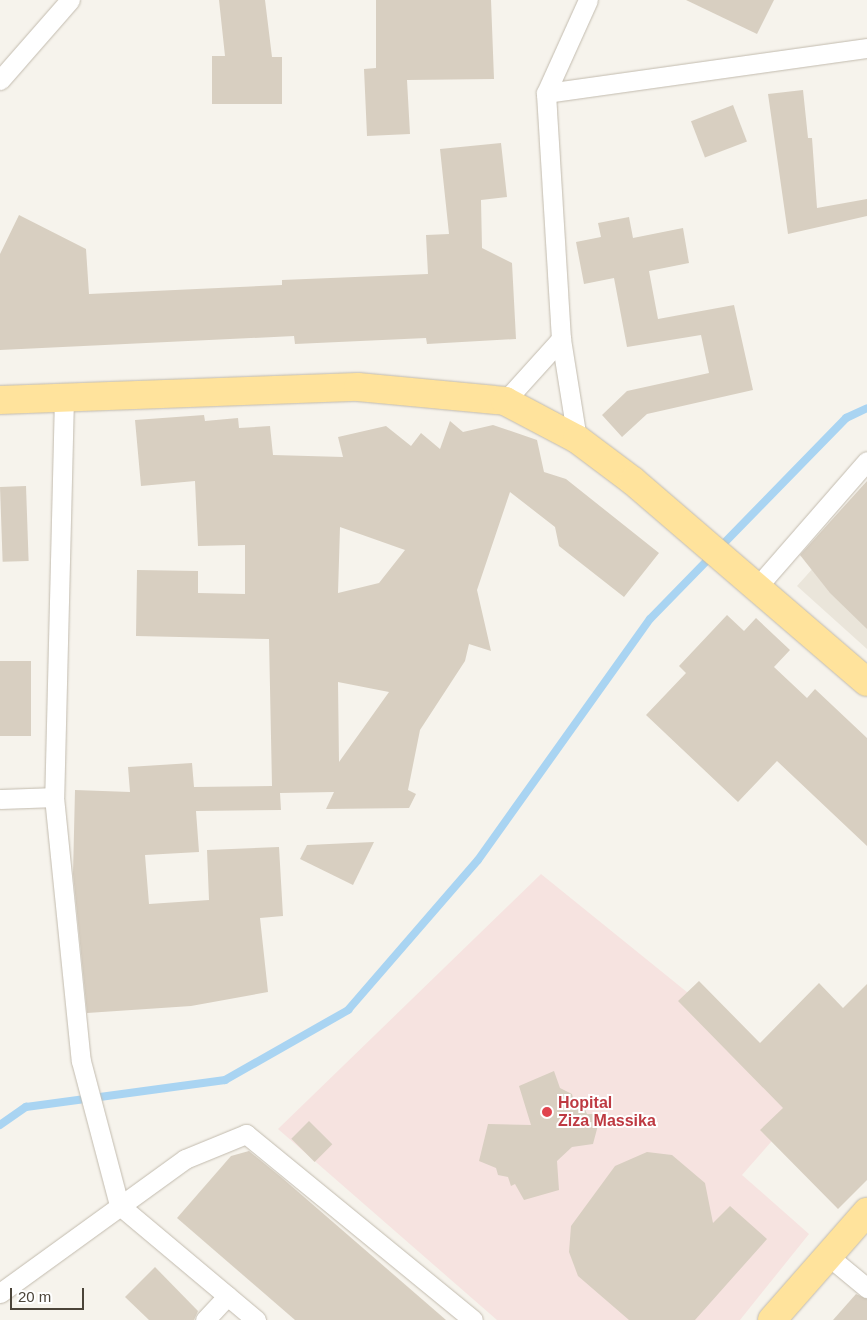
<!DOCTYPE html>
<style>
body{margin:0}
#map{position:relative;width:867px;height:1320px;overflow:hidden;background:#f6f3ec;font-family:Helvetica,sans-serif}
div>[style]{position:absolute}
.residential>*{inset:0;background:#eae5da}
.medical>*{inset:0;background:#f6e3e0}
.stream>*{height:8px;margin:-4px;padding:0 4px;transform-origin:4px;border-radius:4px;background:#a9d4f2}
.building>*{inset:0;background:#d8cfc1;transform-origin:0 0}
.roads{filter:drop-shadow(0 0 1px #c2bbae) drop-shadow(0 0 1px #c2bbae)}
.minor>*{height:19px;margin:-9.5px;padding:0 9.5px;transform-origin:9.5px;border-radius:9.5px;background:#fff}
.primary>*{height:28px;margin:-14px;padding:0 14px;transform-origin:14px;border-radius:14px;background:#ffe39c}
.dots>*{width:14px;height:14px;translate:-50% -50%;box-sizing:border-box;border:2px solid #fff;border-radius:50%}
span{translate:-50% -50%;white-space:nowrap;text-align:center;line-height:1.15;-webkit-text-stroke:4px #fff;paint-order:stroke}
.health-label{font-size:16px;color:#be3a42;font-weight:700}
.left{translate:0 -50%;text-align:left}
.scale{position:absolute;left:10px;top:1288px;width:74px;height:22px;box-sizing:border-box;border:2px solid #4b4439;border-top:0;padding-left:6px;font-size:15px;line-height:18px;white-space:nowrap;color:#4b4439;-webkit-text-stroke:4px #fff;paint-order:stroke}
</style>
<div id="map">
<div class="residential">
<div style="clip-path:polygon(867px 508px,867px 649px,797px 586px)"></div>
</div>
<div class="medical">
<div style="clip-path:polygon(541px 874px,813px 1094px,742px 1175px,809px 1234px,740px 1320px,497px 1320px,278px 1129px)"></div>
</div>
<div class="stream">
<div style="left:0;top:1125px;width:32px;rotate:-35deg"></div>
<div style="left:26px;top:1107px;width:201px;rotate:-7.7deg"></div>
<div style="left:225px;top:1080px;width:142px;rotate:-29.6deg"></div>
<div style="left:348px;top:1010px;width:198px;rotate:-49.1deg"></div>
<div style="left:478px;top:860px;width:296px;rotate:-54.5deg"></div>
<div style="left:650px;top:619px;width:281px;rotate:-45.7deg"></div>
<div style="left:846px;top:418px;width:23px;rotate:-25deg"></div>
</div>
<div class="building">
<div style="clip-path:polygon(219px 0,265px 0,272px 57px,282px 57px,282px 104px,212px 104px,212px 56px,225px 56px)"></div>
<div style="clip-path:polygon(376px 0,491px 0,494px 79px,407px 80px,410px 134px,367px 136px,364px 69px,376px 68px)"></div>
<div style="clip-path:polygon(686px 0,774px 0,757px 34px)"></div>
<div style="clip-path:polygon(803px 90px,808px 138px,812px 138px,817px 208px,867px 199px,867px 216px,788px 234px,768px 94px)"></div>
<div style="left:733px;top:105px;width:39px;height:45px;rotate:69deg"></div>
<div style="clip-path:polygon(501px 143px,507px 197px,481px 200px,482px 248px,512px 263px,516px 339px,427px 344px,426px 338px,295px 344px,294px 336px,0 350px,0 254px,19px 215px,86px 249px,89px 294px,282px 285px,282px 280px,428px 274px,426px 235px,449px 234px,440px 149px)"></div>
<div style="clip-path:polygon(629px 217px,633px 238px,683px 228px,689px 263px,649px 271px,658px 319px,734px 305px,753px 390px,647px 414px,622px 437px,602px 415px,627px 391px,709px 373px,701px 335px,627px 347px,614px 278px,584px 284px,576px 242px,601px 237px,598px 223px)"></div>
<div style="clip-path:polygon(evenodd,204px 415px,205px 421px,238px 418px,239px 428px,270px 426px,273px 455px,343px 457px,338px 437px,386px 426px,411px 446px,421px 433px,440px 449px,450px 421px,463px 432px,493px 425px,537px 440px,544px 472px,566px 479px,659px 553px,624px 597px,559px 546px,555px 527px,510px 492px,477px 590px,491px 651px,469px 644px,465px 661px,420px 730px,408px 790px,416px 794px,409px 808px,326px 809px,334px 792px,280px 793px,281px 810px,196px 811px,199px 852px,145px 855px,149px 904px,209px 900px,207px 850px,279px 847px,283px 916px,260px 918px,268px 992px,191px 1006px,87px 1013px,73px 874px,75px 790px,130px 792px,128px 767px,192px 763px,194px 787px,272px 786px,269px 639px,136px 636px,137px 570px,198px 571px,198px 593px,245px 594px,245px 545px,198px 546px,195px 481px,141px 486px,135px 420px,204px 415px,340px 527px,405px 550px,379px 583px,338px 593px,340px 527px,204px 415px,338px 682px,389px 692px,339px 762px,338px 682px)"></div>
<div style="clip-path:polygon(867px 481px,867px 629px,830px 593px,800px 555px)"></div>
<div style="left:26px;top:486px;width:75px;height:26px;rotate:88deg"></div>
<div style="clip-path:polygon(727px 615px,744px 631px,756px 618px,790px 650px,774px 667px,807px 698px,815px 689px,867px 738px,867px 846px,777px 761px,738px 802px,646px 715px,686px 673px,679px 666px)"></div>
<div style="left:0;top:661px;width:31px;height:75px"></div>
<div style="clip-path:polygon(374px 842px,353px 885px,300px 859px,307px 845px)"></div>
<div style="clip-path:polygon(699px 981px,760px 1043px,819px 983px,843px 1008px,867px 984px,867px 1180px,838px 1209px,760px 1130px,783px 1108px,678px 1001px)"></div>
<div style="clip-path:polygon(554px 1071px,560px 1088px,572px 1094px,574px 1102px,582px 1102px,587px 1114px,601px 1114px,593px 1144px,572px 1147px,557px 1161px,559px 1190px,524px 1200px,515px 1184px,511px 1186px,508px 1177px,498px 1175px,496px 1168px,479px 1161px,488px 1124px,531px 1125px,519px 1086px)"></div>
<div style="left:309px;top:1121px;width:33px;height:25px;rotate:45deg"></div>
<div style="clip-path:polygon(249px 1151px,281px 1177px,446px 1320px,295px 1320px,177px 1218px,231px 1156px)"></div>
<div style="clip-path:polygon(647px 1152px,672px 1155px,705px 1183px,713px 1223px,730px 1206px,767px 1239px,695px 1320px,629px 1320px,578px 1276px,569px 1252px,571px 1226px,615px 1166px)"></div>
<div style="clip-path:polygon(155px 1267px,198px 1311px,194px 1320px,149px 1320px,125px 1297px)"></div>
<div style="clip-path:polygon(856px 1294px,867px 1299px,867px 1320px,833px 1320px)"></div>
</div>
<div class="roads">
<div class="minor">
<div style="left:0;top:80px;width:106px;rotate:-48.8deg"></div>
<div style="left:546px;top:93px;width:102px;rotate:-65.7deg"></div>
<div style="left:64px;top:397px;width:400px;rotate:91.4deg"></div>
<div style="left:54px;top:797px;width:265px;rotate:84.2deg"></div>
<div style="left:81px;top:1061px;width:149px;rotate:75.2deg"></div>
<div style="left:119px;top:1205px;width:179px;rotate:40deg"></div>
<div style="left:505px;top:401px;width:84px;rotate:-47.9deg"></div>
<div style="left:577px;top:439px;width:101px;rotate:-99.1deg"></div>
<div style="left:561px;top:339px;width:246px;rotate:-93.5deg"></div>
<div style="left:546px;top:93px;width:324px;rotate:-8deg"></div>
<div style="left:757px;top:587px;width:167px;rotate:-48.9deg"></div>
<div style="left:0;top:799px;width:54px;rotate:-2.1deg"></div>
<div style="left:827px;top:1255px;width:52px;rotate:39.5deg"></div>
<div style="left:0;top:1293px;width:228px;rotate:-35.9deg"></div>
<div style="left:185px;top:1159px;width:66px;rotate:-22.3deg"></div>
<div style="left:246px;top:1134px;width:293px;rotate:39.3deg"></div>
<div style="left:205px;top:1320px;width:33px;rotate:-47deg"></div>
</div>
<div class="primary">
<div style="left:0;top:400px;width:358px;rotate:-2.1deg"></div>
<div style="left:358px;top:387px;width:148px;rotate:5.4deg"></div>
<div style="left:505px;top:401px;width:81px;rotate:27.8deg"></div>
<div style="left:577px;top:439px;width:70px;rotate:36.9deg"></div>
<div style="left:633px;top:481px;width:308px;rotate:40.7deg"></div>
<div style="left:772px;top:1320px;width:144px;rotate:-48.7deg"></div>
</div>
</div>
<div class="dots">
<div style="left:547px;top:1112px;background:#e0444e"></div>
</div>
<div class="health-label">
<span class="left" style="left:558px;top:1112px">Hopital<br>Ziza Massika</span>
</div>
<div class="scale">20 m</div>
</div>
